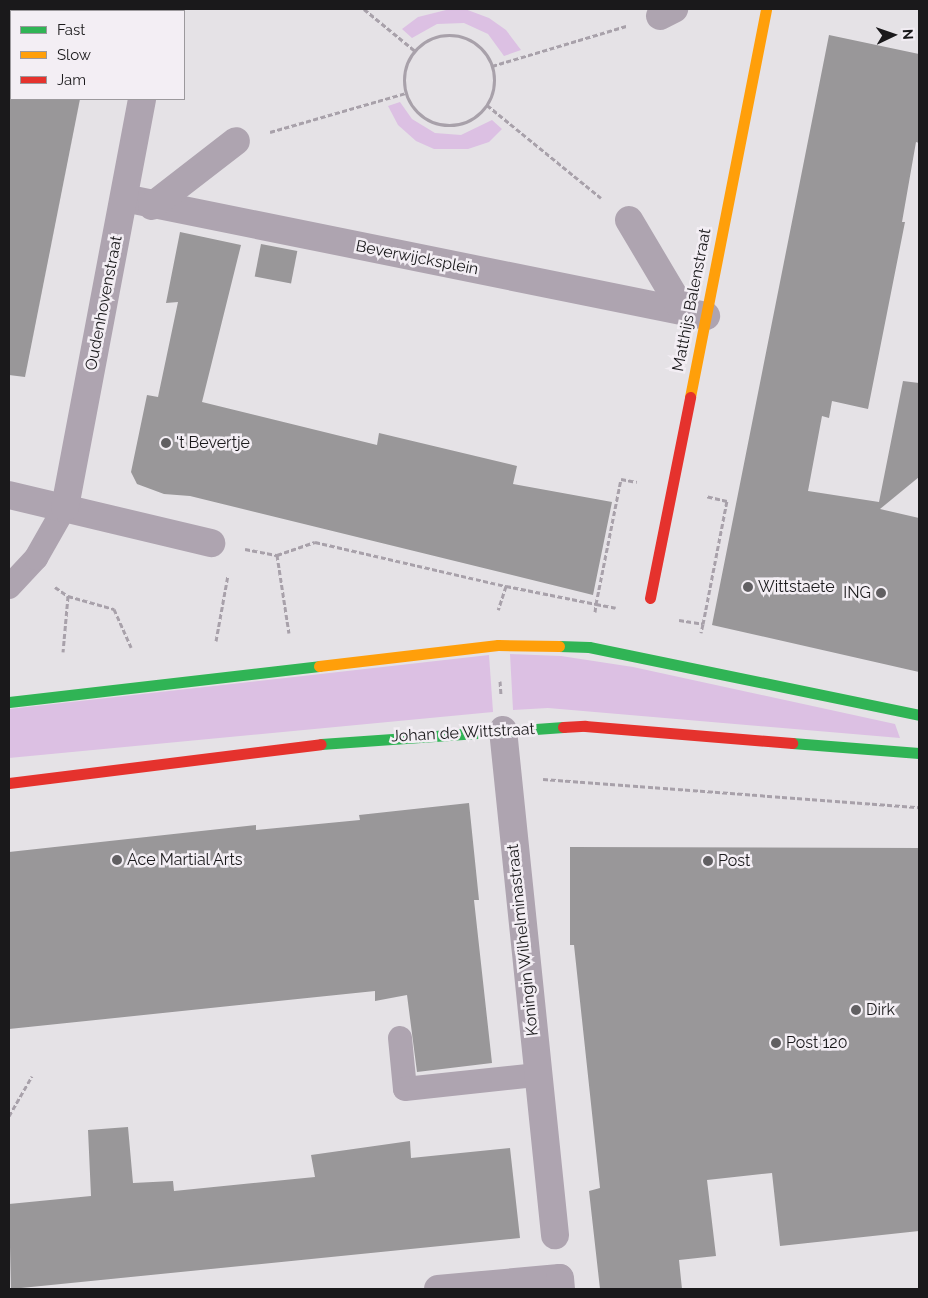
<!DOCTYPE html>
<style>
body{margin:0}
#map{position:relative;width:928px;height:1298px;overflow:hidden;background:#e5e2e6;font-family:Raleway,sans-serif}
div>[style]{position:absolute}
.green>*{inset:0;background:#dcc0e3}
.building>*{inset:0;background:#999799;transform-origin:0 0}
.path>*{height:3px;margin-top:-1.5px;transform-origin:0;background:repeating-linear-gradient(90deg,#a8a1aa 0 5px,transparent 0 7.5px)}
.path>.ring{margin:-1.5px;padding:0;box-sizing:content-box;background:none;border:3px solid #a8a1aa;border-radius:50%}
.lane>*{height:24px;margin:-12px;padding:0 12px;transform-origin:12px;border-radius:12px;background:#aea4b0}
.street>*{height:28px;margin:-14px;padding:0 14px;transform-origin:14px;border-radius:14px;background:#aea4b0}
.fast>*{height:11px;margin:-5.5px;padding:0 5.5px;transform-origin:5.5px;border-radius:5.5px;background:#30b455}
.slow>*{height:11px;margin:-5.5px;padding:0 5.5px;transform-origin:5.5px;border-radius:5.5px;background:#ff9f0a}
.jam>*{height:11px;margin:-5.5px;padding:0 5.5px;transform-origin:5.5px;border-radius:5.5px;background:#e5322d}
.dots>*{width:14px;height:14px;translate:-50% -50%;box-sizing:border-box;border:2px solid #f3eef4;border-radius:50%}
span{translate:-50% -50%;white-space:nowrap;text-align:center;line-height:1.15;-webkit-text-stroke:5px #f3eef4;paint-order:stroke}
.street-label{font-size:16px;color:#1a191b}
.poi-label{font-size:16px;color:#1a191b}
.left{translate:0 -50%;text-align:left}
.right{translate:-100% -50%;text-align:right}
.frame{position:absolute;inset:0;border:10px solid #1a191b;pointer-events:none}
.legend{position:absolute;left:10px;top:10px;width:175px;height:90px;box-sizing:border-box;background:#f3eef4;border:1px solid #9c999d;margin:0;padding:6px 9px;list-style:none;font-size:15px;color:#1a191b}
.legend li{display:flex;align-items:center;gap:10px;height:25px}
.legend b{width:25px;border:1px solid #9c999d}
.north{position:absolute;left:868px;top:10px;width:50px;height:50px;-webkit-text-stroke:4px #f3eef4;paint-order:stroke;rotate:87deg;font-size:14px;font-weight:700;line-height:20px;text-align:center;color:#1a191b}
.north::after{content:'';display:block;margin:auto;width:18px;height:22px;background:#1a191b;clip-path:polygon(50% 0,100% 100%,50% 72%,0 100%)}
</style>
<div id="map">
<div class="green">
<div style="clip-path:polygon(450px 9px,465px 9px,489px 18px,506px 30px,521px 50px,504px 56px,488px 34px,464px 23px,437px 24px,412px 38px,402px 29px,418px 17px)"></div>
<div style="clip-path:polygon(400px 102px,412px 119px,435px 133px,461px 135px,492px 120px,502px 129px,489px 142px,468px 149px,434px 149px,416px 141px,398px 125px,388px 106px)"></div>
<div style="clip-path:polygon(510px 654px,561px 656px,633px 667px,895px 724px,900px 738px,548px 708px,513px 710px)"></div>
<div style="clip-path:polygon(489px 655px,493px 712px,9px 758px,9px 709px)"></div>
</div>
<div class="building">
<div style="clip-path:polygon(829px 35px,919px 54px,919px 143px,916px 142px,902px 222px,905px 222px,868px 409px,832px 401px,829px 418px,822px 416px,808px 491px,879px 502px,903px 381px,919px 383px,919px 477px,880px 509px,919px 518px,919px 672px,712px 625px)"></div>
<div style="clip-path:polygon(9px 99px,80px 99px,25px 377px,9px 375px)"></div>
<div style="clip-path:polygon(180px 232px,241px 245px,202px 402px,377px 445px,379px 433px,517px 466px,513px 484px,612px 502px,593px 595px,190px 496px,164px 494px,137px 484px,131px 472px,147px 395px,158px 397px,178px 302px,166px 303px)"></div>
<div style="left:261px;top:244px;width:37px;height:33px;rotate:11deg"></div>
<div style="clip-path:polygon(469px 803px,479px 900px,474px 900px,492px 1063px,417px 1072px,407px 995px,375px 1001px,375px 991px,9px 1029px,9px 852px,256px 825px,256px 830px,360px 820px,359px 815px)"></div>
<div style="clip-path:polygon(570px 847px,919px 848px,919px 1231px,780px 1246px,772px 1173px,707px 1180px,716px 1256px,679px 1260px,682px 1289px,600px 1289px,589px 1191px,600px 1188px,574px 945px,570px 945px)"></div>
<div style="clip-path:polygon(128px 1127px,133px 1183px,173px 1181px,174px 1191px,315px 1177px,311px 1155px,410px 1141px,411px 1158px,510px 1148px,520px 1238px,11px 1289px,9px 1204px,91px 1196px,88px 1130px)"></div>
</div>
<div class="path">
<div style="left:364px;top:9px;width:65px;rotate:39.4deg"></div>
<div class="ring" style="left:404px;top:35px;width:87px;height:87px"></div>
<div style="left:492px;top:66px;width:140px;rotate:-16.6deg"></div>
<div style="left:487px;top:105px;width:147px;rotate:39.2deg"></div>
<div style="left:270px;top:132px;width:141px;rotate:-16deg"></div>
<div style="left:245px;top:549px;width:33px;rotate:11deg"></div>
<div style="left:277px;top:555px;width:40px;rotate:-18.9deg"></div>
<div style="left:315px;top:542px;width:196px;rotate:13deg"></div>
<div style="left:506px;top:586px;width:25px;rotate:108deg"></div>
<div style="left:277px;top:555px;width:79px;rotate:81.3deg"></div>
<div style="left:506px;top:586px;width:92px;rotate:11.3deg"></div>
<div style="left:596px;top:604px;width:127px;rotate:-78.7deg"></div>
<div style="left:621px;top:479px;width:16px;rotate:11deg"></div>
<div style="left:55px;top:587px;width:16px;rotate:35deg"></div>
<div style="left:68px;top:596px;width:56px;rotate:95.1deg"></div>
<div style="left:68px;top:596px;width:48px;rotate:15.8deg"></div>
<div style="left:114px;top:609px;width:42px;rotate:65.9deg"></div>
<div style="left:595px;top:612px;width:8px;rotate:-83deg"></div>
<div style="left:596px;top:604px;width:20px;rotate:11deg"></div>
<div style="left:679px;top:620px;width:24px;rotate:9deg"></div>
<div style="left:703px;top:624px;width:9px;rotate:103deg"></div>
<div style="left:703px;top:624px;width:125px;rotate:-79deg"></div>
<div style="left:727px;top:501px;width:22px;rotate:-167deg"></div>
<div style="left:216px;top:641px;width:67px;rotate:-79.7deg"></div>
<div style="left:500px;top:681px;width:14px;rotate:86deg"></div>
<div style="left:543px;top:779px;width:377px;rotate:4.3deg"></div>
<div style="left:9px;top:1116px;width:46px;rotate:-60.1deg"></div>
</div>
<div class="lane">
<div style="left:9px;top:587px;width:40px;rotate:-47deg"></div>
<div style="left:36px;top:558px;width:59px;rotate:-60.4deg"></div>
<div style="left:400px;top:1038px;width:51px;rotate:84.4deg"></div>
<div style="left:405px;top:1089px;width:133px;rotate:-6.1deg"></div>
</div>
<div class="street">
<div style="left:158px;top:11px;width:2px;rotate:-63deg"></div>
<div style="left:660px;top:16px;width:16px;rotate:-27deg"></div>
<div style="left:124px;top:198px;width:594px;rotate:11.46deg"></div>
<div style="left:152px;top:206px;width:106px;rotate:-37.7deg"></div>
<div style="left:629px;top:220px;width:106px;rotate:59.3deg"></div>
<div style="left:9px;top:495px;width:208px;rotate:13.4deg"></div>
<div style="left:65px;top:507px;width:415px;rotate:-79.3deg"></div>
<div style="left:503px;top:730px;width:508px;rotate:84.12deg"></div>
<div style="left:438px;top:1289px;width:122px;rotate:-5.2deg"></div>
<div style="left:560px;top:1278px;width:11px;rotate:85deg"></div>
</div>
<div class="fast">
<div style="left:559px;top:646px;width:30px;rotate:2deg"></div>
<div style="left:589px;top:647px;width:337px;rotate:11.6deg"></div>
<div style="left:9px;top:702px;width:312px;rotate:-6.6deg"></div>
<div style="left:792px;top:743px;width:127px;rotate:4.5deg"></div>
<div style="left:321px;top:744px;width:243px;rotate:-4deg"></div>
</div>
<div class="slow">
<div style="left:690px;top:397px;width:395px;rotate:-78.9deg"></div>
<div style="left:319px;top:666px;width:180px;rotate:-6.7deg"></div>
<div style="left:498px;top:645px;width:61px;rotate:0.9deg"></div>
</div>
<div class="jam">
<div style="left:650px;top:598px;width:205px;rotate:-78.7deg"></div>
<div style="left:563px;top:727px;width:22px;rotate:-3deg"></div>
<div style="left:585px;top:726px;width:208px;rotate:4.7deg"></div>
<div style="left:9px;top:783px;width:314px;rotate:-7.1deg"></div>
</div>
<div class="dots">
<div style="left:166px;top:443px;background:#615f62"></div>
<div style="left:748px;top:587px;background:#615f62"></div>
<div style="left:881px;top:593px;background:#615f62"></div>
<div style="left:117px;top:860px;background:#615f62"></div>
<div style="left:708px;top:861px;background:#615f62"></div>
<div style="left:856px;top:1010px;background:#615f62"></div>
<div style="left:776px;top:1043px;background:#615f62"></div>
</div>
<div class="street-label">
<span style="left:417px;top:258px;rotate:11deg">Beverwijcksplein</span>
<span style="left:692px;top:300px;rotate:-79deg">Matthijs Balenstraat</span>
<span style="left:104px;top:303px;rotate:-79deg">Oudenhovenstraat</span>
<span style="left:463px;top:733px;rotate:-3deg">Johan de Wittstraat</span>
<span style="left:523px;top:940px;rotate:-96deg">Koningin Wilhelminastraat</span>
</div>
<div class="poi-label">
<span class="left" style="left:176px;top:443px">'t Bevertje</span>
<span class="left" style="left:758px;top:587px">Wittstaete</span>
<span class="right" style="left:871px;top:593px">ING</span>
<span class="left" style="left:127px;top:860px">Ace Martial Arts</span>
<span class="left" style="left:718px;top:861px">Post</span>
<span class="left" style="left:866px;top:1010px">Dirk</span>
<span class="left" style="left:786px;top:1043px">Post 120</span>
</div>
<div class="frame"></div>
<ul class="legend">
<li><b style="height:6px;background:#30b455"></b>Fast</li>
<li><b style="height:6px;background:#ff9f0a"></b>Slow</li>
<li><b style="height:6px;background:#e5322d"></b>Jam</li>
</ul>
<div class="north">N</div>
</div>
